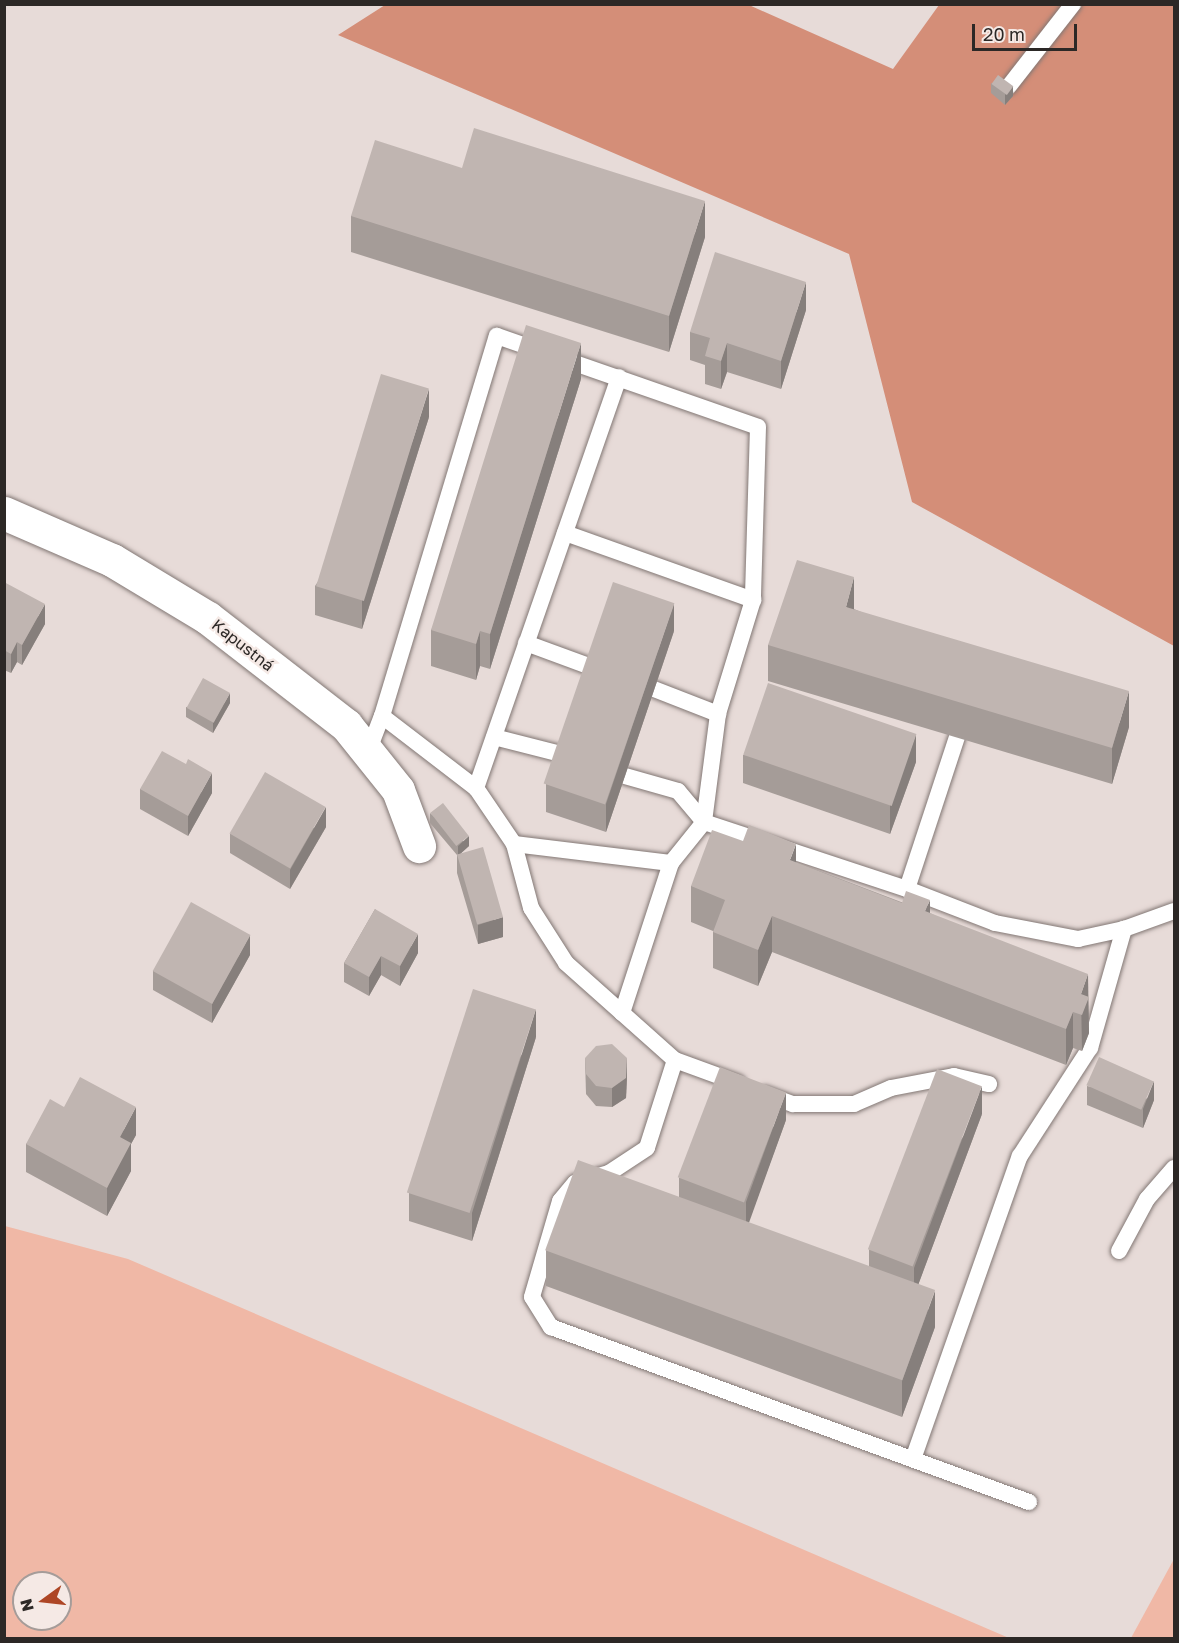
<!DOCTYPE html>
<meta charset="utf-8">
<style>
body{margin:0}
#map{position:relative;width:1179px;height:1643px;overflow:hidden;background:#e7dbd8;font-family:"Golos Text",sans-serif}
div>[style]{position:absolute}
.green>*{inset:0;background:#f0b8a6}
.forest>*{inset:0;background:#d48e78}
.roads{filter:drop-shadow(0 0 2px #827774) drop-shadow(0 0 2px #827774)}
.lane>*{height:16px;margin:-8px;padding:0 8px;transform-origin:8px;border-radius:8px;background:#fff}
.street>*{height:33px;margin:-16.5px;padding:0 16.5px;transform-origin:16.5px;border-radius:16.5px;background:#fff}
.wall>*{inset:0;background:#a59c98}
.shaded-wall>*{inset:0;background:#867f7c}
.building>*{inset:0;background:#c0b5b1;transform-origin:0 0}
span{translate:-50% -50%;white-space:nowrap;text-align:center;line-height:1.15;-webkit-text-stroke:4.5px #f5e9e5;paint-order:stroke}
.street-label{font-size:16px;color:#2c2826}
.frame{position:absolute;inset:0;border:6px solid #2c2826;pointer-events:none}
.north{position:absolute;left:12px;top:1571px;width:60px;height:60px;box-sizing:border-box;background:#f5e9e5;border:2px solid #a59c99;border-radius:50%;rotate:255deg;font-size:16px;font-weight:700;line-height:24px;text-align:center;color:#2c2826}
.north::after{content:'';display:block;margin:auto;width:21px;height:27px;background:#ae4625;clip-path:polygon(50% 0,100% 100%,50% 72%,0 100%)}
.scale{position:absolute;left:972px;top:24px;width:105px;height:27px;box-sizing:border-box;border:3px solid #2c2826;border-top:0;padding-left:8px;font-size:18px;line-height:21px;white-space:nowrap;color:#2c2826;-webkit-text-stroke:4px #f5e9e5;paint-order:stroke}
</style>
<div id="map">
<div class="green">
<div style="clip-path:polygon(evenodd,5px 1226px,128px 1259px,1009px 1638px,5px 1638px,5px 1226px,24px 1583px,60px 1583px,60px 1619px,24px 1619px,24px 1583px)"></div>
<div style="clip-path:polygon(1174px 1559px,1174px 1638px,1131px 1638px)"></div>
</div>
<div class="forest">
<div style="clip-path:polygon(385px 5px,749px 5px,893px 69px,939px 5px,1174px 5px,1174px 646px,912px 502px,849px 254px,338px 35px)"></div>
</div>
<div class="roads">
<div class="lane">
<div style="left:1009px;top:86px;width:104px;rotate:-52deg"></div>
<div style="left:565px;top:533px;width:200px;rotate:19.6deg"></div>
<div style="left:526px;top:643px;width:72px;rotate:20.2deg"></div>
<div style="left:654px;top:689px;width:69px;rotate:21.3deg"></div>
<div style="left:382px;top:716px;width:118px;rotate:37.5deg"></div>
<div style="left:476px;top:788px;width:68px;rotate:55.8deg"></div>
<div style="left:514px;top:844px;width:66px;rotate:75.1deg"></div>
<div style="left:531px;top:908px;width:65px;rotate:57.5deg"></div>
<div style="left:566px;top:963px;width:146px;rotate:41.7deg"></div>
<div style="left:675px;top:1060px;width:67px;rotate:20.1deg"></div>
<div style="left:494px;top:737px;width:73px;rotate:14.2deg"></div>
<div style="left:368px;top:752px;width:39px;rotate:-69deg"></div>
<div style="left:382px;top:716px;width:397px;rotate:-73.2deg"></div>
<div style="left:497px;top:336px;width:276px;rotate:19.2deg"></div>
<div style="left:758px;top:427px;width:173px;rotate:91.7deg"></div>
<div style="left:753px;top:600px;width:119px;rotate:107.1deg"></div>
<div style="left:718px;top:714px;width:109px;rotate:97.4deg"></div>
<div style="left:704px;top:822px;width:53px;rotate:128.8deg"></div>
<div style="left:671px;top:863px;width:158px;rotate:108.1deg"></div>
<div style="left:625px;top:776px;width:55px;rotate:15.8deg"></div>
<div style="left:678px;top:791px;width:40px;rotate:50deg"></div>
<div style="left:704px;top:822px;width:214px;rotate:18.3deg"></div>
<div style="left:907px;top:889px;width:94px;rotate:21.1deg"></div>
<div style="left:995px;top:923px;width:85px;rotate:10.9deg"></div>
<div style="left:1078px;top:939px;width:47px;rotate:-12.3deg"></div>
<div style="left:1124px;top:929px;width:53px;rotate:-19.8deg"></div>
<div style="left:476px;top:788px;width:435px;rotate:-70.8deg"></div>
<div style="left:514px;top:844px;width:158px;rotate:6.9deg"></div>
<div style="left:907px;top:889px;width:160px;rotate:-71.8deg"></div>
<div style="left:675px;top:1060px;width:92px;rotate:107.7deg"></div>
<div style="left:647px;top:1148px;width:45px;rotate:146.7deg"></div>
<div style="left:609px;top:1173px;width:35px;rotate:164deg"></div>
<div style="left:575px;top:1183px;width:23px;rotate:130deg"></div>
<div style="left:560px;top:1201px;width:100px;rotate:106.3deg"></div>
<div style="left:532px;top:1297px;width:36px;rotate:58deg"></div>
<div style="left:551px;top:1327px;width:509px;rotate:20.11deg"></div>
<div style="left:765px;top:1094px;width:30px;rotate:20deg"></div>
<div style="left:793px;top:1104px;width:61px"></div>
<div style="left:854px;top:1104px;width:40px;rotate:-23.4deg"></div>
<div style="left:891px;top:1088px;width:64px;rotate:-10.8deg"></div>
<div style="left:954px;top:1076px;width:36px;rotate:13deg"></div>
<div style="left:1119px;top:1251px;width:59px;rotate:-61.7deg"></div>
<div style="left:1147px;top:1199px;width:41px;rotate:-48.9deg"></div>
<div style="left:913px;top:1459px;width:321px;rotate:-70.6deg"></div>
<div style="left:1020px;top:1156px;width:129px;rotate:-57.1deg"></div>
<div style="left:1090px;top:1048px;width:124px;rotate:-74.1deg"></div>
</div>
<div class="street">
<div style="left:4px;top:513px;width:118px;rotate:23.5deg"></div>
<div style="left:112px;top:560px;width:112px;rotate:31.1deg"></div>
<div style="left:208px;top:618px;width:175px;rotate:37.8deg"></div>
<div style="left:346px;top:725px;width:83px;rotate:51.3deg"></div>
<div style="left:398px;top:790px;width:60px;rotate:69.4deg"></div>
</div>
</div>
<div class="wall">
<div style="clip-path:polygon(991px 83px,1013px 96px,1005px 105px,991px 93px)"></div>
<div style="clip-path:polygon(462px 168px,705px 237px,669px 352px,351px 252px,351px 216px)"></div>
<div style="clip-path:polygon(806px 310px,781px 389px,727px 372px,721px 389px,705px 384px,705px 365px,690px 360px,690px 332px)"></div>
<div style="clip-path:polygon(581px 379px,490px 669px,480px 666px,476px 680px,431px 666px,431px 630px)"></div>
<div style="clip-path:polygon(429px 417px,362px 629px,315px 615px,315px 586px)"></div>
<div style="clip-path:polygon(4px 582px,45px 624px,22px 665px,17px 662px,11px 673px,4px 670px)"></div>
<div style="clip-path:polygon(854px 609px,1129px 727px,1112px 784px,768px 681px,768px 645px)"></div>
<div style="clip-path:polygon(674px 631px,606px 832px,546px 812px,546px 784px)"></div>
<div style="clip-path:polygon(230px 703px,213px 733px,186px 717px,186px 707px)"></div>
<div style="clip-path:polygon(743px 755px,916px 762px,890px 834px,743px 783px)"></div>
<div style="clip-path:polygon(140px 789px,212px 793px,188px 836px,140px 809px)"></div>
<div style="clip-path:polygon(430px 813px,469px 846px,461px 853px,503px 937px,478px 944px,457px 873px,457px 855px,430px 823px)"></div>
<div style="clip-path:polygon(326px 827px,290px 889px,230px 853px,230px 834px)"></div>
<div style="clip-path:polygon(796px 862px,930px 913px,1088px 997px,1089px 1033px,1082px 1051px,1073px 1048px,1066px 1065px,772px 952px,758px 986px,713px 968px,713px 931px,691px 922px,691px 886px)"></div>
<div style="clip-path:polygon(375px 909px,418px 953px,400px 986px,381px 975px,369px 996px,344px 982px,344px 963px)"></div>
<div style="clip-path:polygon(250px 955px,212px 1023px,153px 990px,153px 971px)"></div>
<div style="clip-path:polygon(536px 1037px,472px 1241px,409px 1221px,409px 1193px)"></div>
<div style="clip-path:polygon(585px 1058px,627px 1077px,626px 1098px,612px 1107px,596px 1106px,586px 1094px)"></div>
<div style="clip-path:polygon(1087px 1086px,1154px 1100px,1143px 1128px,1087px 1105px)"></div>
<div style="clip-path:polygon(64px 1107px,136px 1135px,131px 1144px,131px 1171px,107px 1216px,26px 1172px,26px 1144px)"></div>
<div style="clip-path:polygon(982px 1114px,918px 1285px,935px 1327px,902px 1417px,546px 1286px,546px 1250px,679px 1197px,679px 1178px,786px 1120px,748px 1223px,869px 1267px,869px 1250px)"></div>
</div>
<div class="shaded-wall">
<div style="clip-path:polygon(1013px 86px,1013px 96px,1005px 105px,1005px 95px)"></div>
<div style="clip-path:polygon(705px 201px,705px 237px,669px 352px,669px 316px)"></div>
<div style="clip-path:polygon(806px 282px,806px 310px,781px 389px,781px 361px)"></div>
<div style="clip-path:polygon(581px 343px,581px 379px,490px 669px,490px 634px)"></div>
<div style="clip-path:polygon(727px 343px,727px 372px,721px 389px,721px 361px)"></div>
<div style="clip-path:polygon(429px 389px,429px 417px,362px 629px,362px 601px)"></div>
<div style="clip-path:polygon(854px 577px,854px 613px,846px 607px)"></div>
<div style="clip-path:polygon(674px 603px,674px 631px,606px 832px,606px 804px)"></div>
<div style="clip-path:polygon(45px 604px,45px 624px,22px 665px,22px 645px)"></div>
<div style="clip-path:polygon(480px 631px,480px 666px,476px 680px,476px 644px)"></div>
<div style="clip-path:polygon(17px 642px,17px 662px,11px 673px,11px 654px)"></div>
<div style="clip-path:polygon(1129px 691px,1129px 727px,1112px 784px,1112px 748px)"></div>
<div style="clip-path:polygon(230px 693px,230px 703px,213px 733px,213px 723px)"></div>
<div style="clip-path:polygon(916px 734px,916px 762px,890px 834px,890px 806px)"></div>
<div style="clip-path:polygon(212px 773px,212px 793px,188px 836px,188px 816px)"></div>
<div style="clip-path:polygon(326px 807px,326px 827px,290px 889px,290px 870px)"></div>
<div style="clip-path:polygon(469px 836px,469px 846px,458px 856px,458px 846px)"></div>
<div style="clip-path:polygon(796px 844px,796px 879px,790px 860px)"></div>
<div style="clip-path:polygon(930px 900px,930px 936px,925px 911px)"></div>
<div style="clip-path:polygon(772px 916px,772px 952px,758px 986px,758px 950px)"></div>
<div style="clip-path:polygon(503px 917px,503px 937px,478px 944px,478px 925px)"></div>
<div style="clip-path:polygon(418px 934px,418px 953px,400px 986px,400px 966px)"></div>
<div style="clip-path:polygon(250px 935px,250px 955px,212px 1023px,212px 1004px)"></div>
<div style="clip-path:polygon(381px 956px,381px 975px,369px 996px,369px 977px)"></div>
<div style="clip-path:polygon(1088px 974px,1089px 1033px,1082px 1051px,1081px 994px)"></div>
<div style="clip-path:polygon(536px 1009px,536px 1037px,472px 1241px,472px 1213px)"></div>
<div style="clip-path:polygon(1073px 1012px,1073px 1048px,1066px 1065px,1066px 1029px)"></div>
<div style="clip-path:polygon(627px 1058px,627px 1077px,626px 1098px,612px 1107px,612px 1088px)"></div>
<div style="clip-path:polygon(1154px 1081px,1154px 1100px,1143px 1128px,1143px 1109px)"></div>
<div style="clip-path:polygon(982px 1086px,982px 1114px,914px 1296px,914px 1268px)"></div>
<div style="clip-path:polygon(786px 1092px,786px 1120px,746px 1231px,746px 1202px)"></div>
<div style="clip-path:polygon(136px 1107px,136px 1135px,131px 1144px,131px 1171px,107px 1216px,107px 1188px,120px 1137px)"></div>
<div style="clip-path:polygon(935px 1291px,935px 1327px,902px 1417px,902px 1381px)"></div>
</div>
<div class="building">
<div style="left:998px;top:75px;width:19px;height:11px;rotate:36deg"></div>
<div style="clip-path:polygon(474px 128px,705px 201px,669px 316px,351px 216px,375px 140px,462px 168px)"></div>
<div style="clip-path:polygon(715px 252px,806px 282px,781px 361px,727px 343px,721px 361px,705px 356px,710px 338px,690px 332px)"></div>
<div style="clip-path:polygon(526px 325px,581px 343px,490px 634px,480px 631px,476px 644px,431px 630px)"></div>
<div style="left:381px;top:374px;width:50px;height:222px;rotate:17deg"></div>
<div style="clip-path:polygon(797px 560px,854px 577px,846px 607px,1129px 691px,1112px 748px,768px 645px)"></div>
<div style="clip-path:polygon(4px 582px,45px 604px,22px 645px,17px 642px,11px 654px,4px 650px)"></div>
<div style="left:613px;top:582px;width:65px;height:213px;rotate:19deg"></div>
<div style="left:203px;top:678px;width:31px;height:34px;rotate:29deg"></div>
<div style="left:768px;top:683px;width:157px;height:76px;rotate:19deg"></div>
<div style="clip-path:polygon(162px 751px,186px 764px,188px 759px,212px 773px,188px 816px,140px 789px)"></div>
<div style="left:265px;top:772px;width:70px;height:71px;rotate:30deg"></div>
<div style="left:443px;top:803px;width:42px;height:16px;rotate:52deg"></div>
<div style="clip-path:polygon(749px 825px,796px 844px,790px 860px,902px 903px,906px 891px,930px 900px,925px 911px,1088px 974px,1081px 994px,1089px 997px,1082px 1015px,1073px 1012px,1066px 1029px,772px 916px,758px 950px,713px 932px,725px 900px,691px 886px,712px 830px,743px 841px)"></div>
<div style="left:483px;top:847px;width:73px;height:27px;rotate:74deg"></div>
<div style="left:191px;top:902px;width:68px;height:79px;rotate:29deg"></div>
<div style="clip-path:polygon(375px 909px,418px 934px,400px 966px,381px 956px,369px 977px,344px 963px)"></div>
<div style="left:473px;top:989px;width:66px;height:214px;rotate:18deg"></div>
<div style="clip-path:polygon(612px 1044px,627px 1058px,626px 1078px,612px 1088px,596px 1086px,586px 1074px,585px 1058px,596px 1046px)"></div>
<div style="left:1099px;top:1057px;width:60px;height:31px;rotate:24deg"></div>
<div style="left:720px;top:1067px;width:71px;height:118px;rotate:21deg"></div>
<div style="left:937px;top:1069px;width:48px;height:193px;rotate:21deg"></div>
<div style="clip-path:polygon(80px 1077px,136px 1107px,120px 1137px,131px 1143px,107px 1188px,26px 1144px,50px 1099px,64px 1107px)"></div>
<div style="left:578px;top:1160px;width:380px;height:96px;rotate:20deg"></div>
</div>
<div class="street-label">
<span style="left:243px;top:645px;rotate:38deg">Kapustná</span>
</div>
<div class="frame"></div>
<div class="north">N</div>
<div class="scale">20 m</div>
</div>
